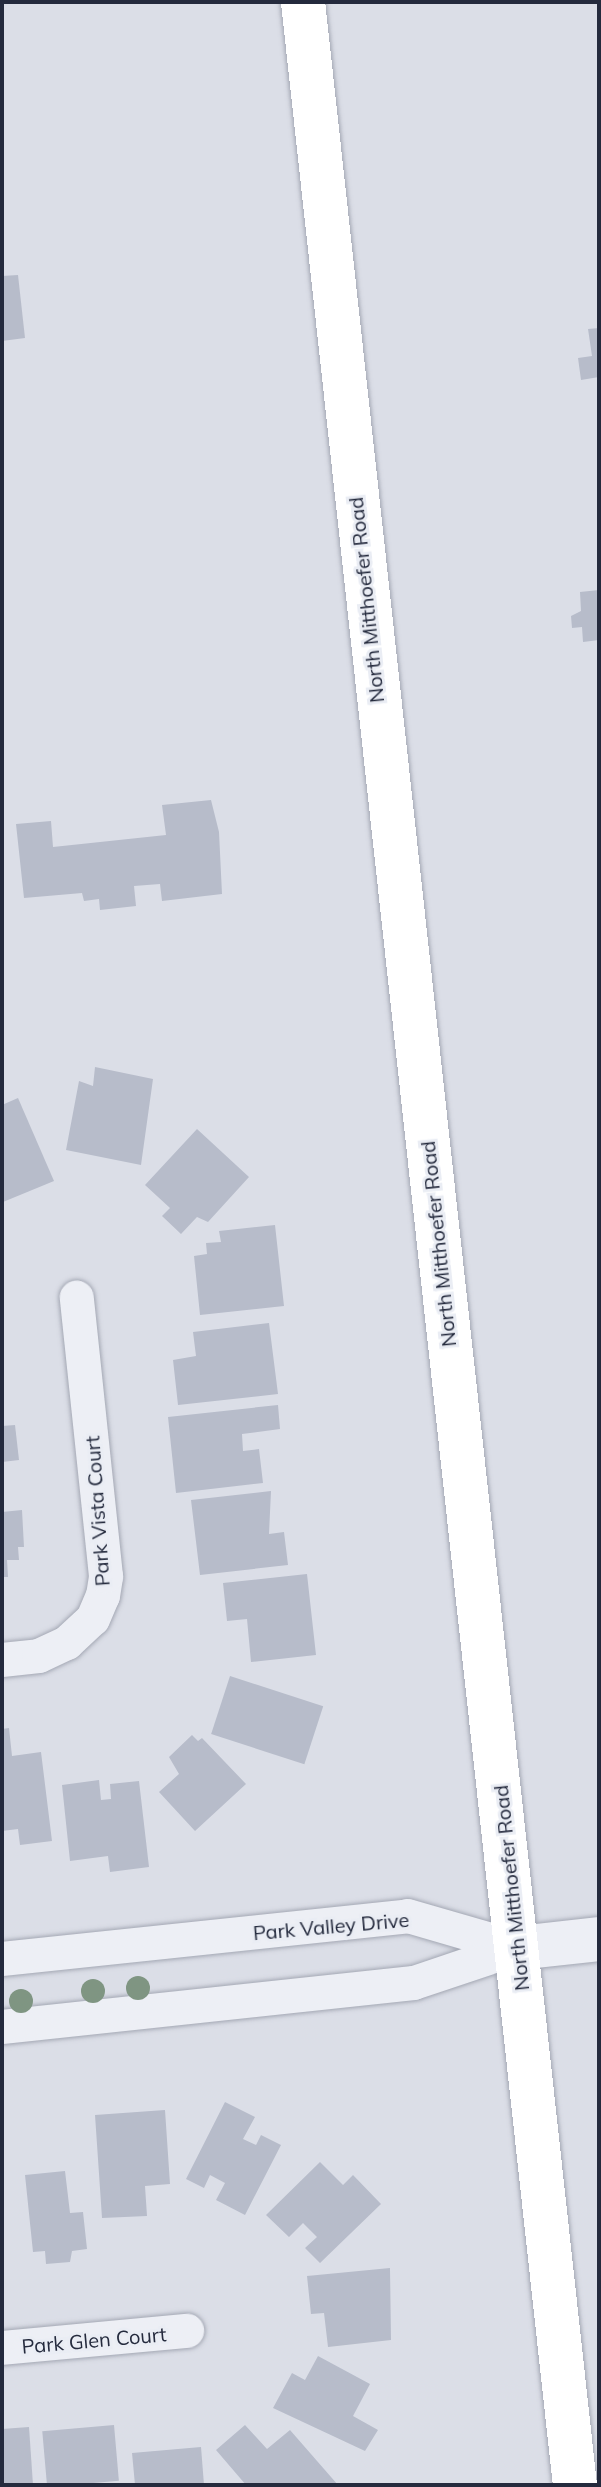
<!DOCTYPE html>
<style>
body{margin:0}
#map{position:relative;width:601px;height:2487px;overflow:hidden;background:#dbdee7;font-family:Mulish,sans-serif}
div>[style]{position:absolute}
.building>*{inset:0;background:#b7bcca;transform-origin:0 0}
.roads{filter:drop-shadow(0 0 2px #a4a8b4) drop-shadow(0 0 2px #a4a8b4)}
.minor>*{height:34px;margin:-17px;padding:0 17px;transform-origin:17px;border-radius:17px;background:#edeff5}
.tertiary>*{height:44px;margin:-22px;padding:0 22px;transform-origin:22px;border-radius:22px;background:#edeff5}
.secondary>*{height:44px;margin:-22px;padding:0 22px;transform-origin:22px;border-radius:22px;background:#fff}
.trees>*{width:24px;height:24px;margin:-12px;border-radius:50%;background:#7f9582}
span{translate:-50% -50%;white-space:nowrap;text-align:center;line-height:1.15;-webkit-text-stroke:6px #eaedf4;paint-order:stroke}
.street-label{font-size:20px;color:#242a3d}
.frame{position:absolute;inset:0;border:4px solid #242a3d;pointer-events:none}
</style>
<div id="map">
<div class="building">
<div style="clip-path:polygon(18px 275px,25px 338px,2px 341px,2px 276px)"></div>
<div style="clip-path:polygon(599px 328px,599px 377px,581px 380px,578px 358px,592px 356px,588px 329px)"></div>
<div style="clip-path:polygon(599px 590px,599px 640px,583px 642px,582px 627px,572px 628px,571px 616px,581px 611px,580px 592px)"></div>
<div style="clip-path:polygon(211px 800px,219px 832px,222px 894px,162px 901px,160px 884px,134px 886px,136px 906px,100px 910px,99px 899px,84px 901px,82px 893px,24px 898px,16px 824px,51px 821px,53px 847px,166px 835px,162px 805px)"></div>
<div style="clip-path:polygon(95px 1067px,153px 1079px,141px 1165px,66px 1150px,79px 1081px,93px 1086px)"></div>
<div style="clip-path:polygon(18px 1098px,54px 1181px,3px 1202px,2px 1105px)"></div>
<div style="clip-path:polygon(197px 1129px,249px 1177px,208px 1222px,197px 1217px,181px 1234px,162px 1216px,170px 1208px,145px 1185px)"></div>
<div style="clip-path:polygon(275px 1225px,284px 1306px,200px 1315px,194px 1256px,207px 1254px,206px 1243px,221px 1242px,219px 1231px)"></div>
<div style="clip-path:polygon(269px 1323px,278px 1394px,178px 1405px,173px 1360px,196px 1356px,193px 1332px)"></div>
<div style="clip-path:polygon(278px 1405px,280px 1429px,242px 1434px,243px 1451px,259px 1449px,263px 1483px,176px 1493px,168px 1417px)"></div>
<div style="clip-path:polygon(15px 1425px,19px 1460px,2px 1462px,2px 1426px)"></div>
<div style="clip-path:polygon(271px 1491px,269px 1534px,284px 1532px,288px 1565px,200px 1575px,191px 1500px)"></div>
<div style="clip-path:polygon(22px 1510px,24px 1547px,18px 1547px,19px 1560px,7px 1560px,8px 1577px,2px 1577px,2px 1512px)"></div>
<div style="clip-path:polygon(307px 1574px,316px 1655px,251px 1662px,247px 1619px,227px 1621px,223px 1583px)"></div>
<div style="left:230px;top:1676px;width:98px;height:61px;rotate:18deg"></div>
<div style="clip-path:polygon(9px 1728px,12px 1756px,41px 1752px,52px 1841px,20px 1845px,18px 1829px,2px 1831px,2px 1729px)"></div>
<div style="clip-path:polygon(192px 1735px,198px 1741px,202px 1738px,246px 1784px,195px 1831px,159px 1792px,179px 1774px,169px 1757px)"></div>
<div style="clip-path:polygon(99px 1780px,101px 1800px,111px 1799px,110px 1784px,139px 1781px,149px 1867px,110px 1872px,108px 1856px,70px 1861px,62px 1785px)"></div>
<div style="clip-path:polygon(225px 2102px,255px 2117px,243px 2139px,256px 2145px,261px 2135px,281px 2145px,245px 2215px,216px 2200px,225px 2183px,210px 2175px,204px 2188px,186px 2179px)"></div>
<div style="clip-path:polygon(165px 2110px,170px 2184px,145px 2186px,147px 2216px,102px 2218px,95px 2115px)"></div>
<div style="clip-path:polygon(320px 2162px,343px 2185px,353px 2175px,381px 2204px,320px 2263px,305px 2248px,317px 2237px,303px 2223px,289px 2237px,266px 2215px)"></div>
<div style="clip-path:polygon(65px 2171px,70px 2213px,83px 2212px,87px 2249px,72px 2251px,70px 2262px,46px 2264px,45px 2251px,33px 2252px,25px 2175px)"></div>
<div style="clip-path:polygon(390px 2268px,391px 2340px,328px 2347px,324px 2313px,311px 2314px,307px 2276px)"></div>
<div style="clip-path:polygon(318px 2356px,370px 2384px,353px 2416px,378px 2430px,365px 2451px,273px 2408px,292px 2373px,305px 2380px)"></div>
<div style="left:114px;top:2425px;width:56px;height:72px;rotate:85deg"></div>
<div style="clip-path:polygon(245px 2425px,267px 2449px,290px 2430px,338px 2485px,246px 2485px,216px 2450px)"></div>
<div style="clip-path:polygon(29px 2427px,33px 2485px,2px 2485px,2px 2429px)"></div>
<div style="clip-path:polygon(201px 2447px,204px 2485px,135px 2485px,132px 2453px)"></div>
</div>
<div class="roads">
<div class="minor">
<div style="left:2px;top:1660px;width:37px;rotate:-6deg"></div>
<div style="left:39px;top:1656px;width:31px;rotate:-25deg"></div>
<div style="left:67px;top:1643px;width:35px;rotate:-43deg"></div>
<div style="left:93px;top:1619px;width:25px;rotate:-67deg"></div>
<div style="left:103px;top:1596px;width:20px;rotate:-81deg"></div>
<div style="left:106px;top:1576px;width:280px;rotate:-96deg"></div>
<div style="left:2px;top:1959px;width:408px;rotate:-6deg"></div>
<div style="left:408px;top:1916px;width:115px;rotate:16.2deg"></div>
<div style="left:2px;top:2027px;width:414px;rotate:-6.1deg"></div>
<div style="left:414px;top:1983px;width:110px;rotate:-18.6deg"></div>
<div style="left:2px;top:2348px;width:186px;rotate:-5.3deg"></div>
</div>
<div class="tertiary">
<div style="left:518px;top:1948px;width:81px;rotate:-6.3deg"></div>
</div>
<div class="secondary">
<div style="left:303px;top:2px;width:2498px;rotate:83.75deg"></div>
</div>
</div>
<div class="trees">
<div style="left:138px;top:1988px"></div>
<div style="left:93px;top:1991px"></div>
<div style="left:21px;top:2001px"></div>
</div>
<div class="street-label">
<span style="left:366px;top:600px;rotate:-96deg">North Mitthoefer Road</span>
<span style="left:438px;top:1244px;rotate:-96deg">North Mitthoefer Road</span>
<span style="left:97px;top:1511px;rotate:-94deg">Park Vista Court</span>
<span style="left:511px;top:1888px;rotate:-96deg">North Mitthoefer Road</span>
<span style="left:331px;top:1926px;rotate:-5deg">Park Valley Drive</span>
<span style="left:94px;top:2340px;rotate:-5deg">Park Glen Court</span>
</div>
<div class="frame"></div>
</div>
